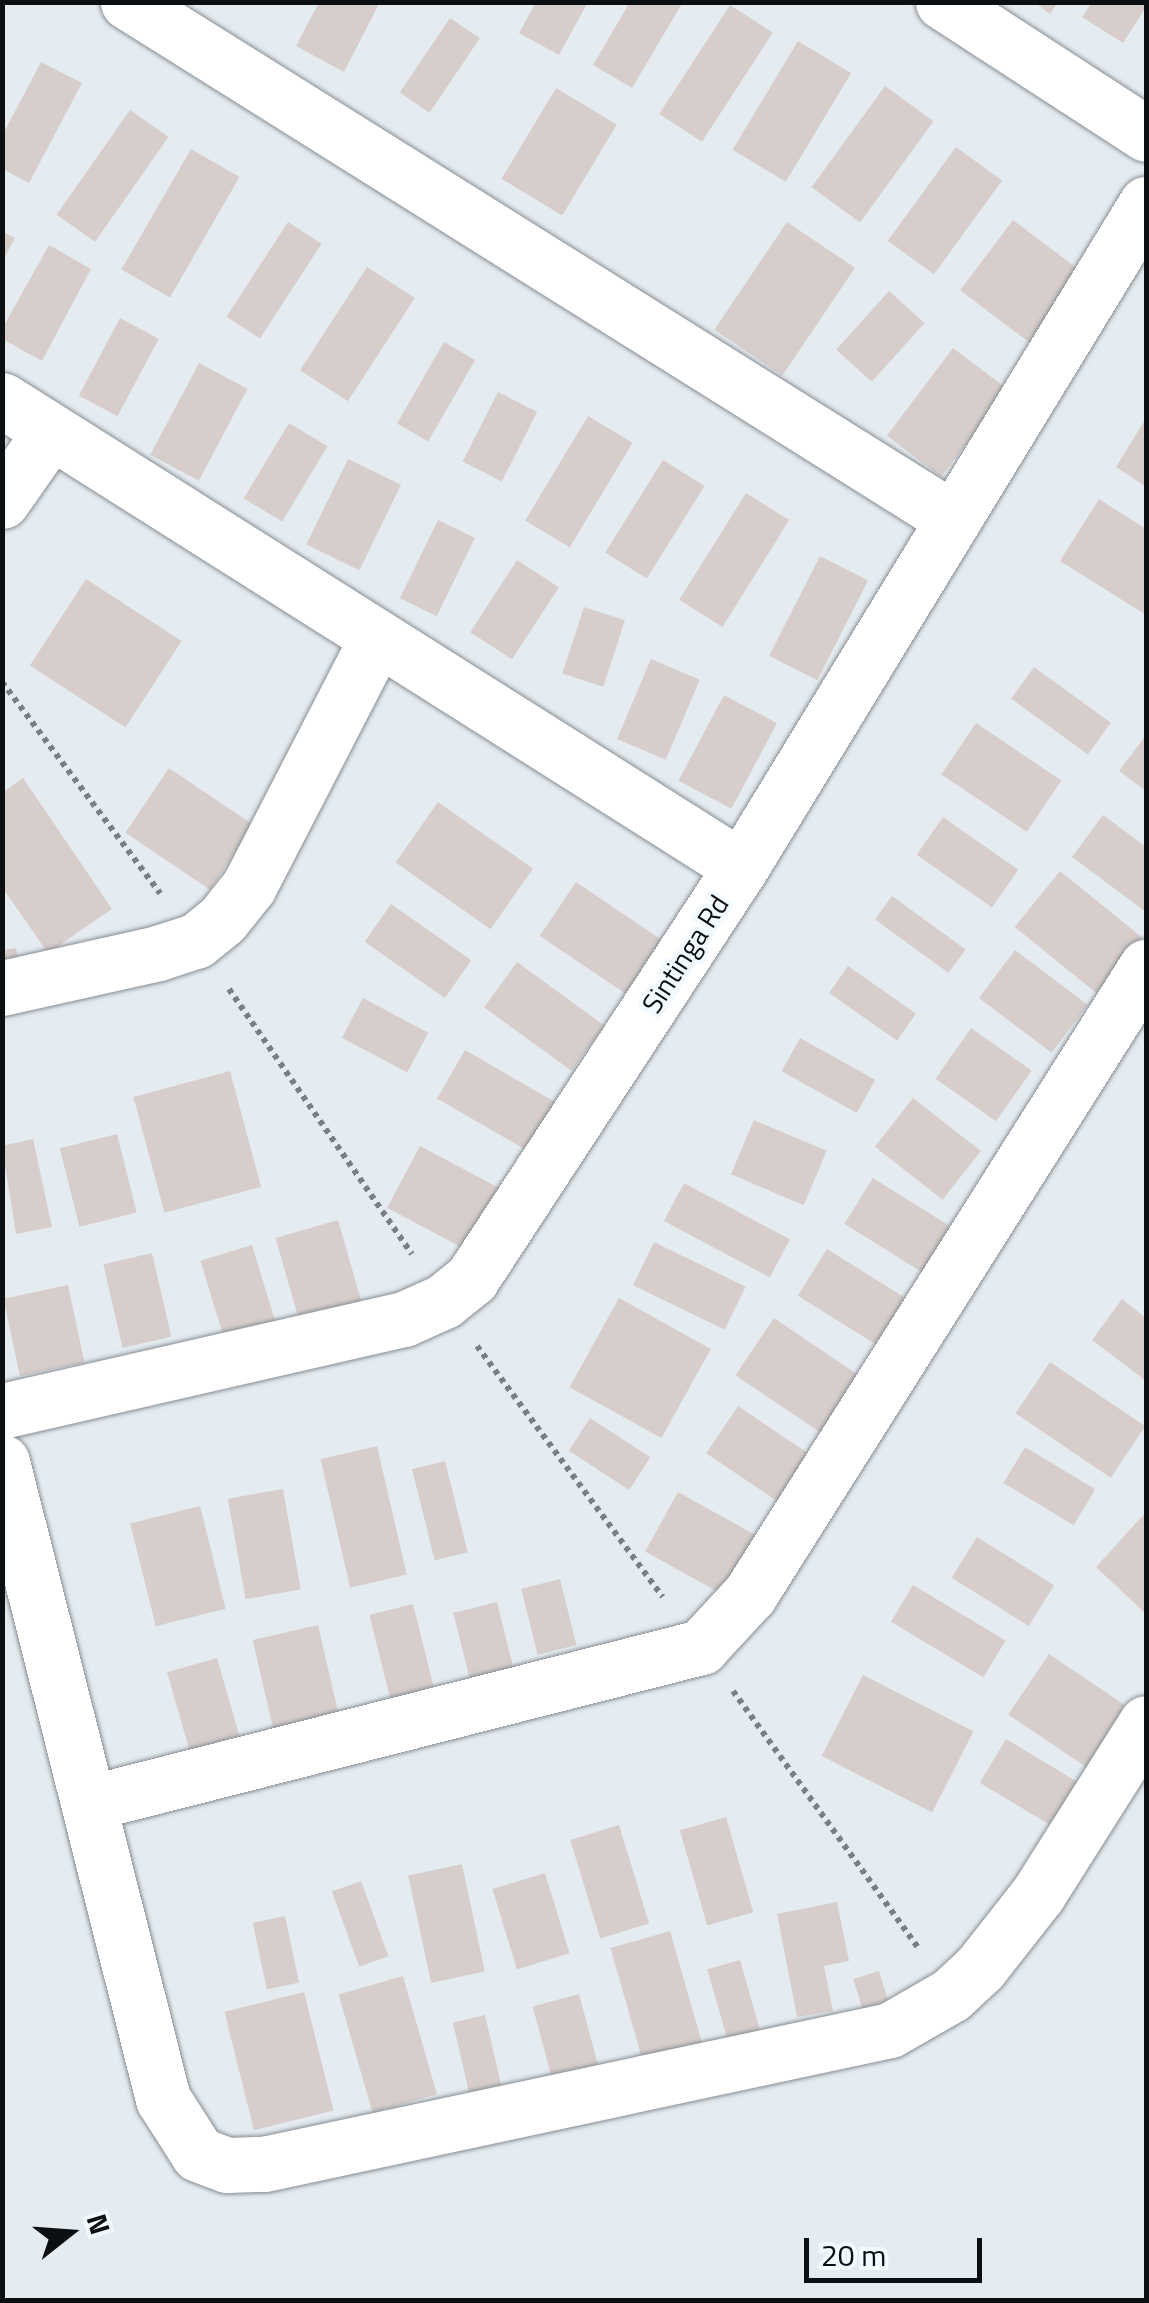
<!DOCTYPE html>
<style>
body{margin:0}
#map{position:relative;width:1149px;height:2303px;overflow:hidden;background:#e5ecf1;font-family:"Titillium Web",sans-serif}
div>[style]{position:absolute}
.building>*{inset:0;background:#d7cecc;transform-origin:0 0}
.path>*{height:6px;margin-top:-3px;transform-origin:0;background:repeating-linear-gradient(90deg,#797f82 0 5px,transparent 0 10px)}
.roads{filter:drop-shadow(0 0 2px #878d93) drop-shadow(0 0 2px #878d93)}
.minor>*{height:55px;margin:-27.5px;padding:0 27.5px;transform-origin:27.5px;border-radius:27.5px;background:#fff}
span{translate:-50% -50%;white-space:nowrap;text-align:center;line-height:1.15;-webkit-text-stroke:9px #f2f9ff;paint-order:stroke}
.street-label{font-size:28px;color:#0c0f11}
.frame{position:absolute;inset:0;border:5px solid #0c0f11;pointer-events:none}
.north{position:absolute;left:20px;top:2183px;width:100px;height:100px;-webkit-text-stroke:8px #f2f9ff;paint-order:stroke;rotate:73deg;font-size:28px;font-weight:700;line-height:40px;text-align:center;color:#0c0f11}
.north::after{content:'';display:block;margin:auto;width:35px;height:45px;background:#0c0f11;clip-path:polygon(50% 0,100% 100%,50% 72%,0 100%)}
.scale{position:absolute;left:804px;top:2238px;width:178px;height:45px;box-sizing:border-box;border:5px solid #0c0f11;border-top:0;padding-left:12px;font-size:30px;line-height:35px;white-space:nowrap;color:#0c0f11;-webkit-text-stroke:8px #f2f9ff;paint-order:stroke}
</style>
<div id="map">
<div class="building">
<div style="clip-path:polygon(319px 2px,380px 2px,344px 72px,296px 46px)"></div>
<div style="clip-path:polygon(536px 2px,588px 2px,559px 55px,519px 33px)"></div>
<div style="clip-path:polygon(630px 2px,683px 2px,632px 88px,593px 65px)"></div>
<div style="clip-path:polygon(1034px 2px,1058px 2px,1050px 14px)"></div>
<div style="clip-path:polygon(1092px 2px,1146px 2px,1146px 7px,1123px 43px,1082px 17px)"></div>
<div style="left:730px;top:5px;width:51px;height:130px;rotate:33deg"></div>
<div style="left:450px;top:18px;width:36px;height:90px;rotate:34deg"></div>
<div style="left:798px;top:41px;width:62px;height:127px;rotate:31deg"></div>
<div style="clip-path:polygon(41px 62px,82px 83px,29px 183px,2px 169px,2px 136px)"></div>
<div style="left:885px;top:86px;width:60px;height:125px;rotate:36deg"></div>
<div style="left:556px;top:88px;width:71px;height:106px;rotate:31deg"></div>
<div style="left:130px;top:110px;width:47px;height:128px;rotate:35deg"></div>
<div style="left:956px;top:147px;width:57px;height:116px;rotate:36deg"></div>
<div style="left:191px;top:149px;width:56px;height:139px;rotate:30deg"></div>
<div style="left:1013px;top:220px;width:86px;height:88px;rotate:37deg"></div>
<div style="left:288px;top:222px;width:40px;height:113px;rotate:33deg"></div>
<div style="left:787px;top:222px;width:82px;height:130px;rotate:34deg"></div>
<div style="clip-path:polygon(2px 231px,15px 238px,2px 262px)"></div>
<div style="clip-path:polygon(49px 245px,91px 269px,42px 361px,2px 339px,2px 329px)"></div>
<div style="left:367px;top:267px;width:57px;height:123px;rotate:33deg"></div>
<div style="left:889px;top:291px;width:48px;height:79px;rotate:42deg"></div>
<div style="left:120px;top:318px;width:44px;height:88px;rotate:28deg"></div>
<div style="left:444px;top:342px;width:36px;height:94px;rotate:30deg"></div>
<div style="left:953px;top:348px;width:68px;height:110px;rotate:37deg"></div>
<div style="left:199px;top:363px;width:55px;height:104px;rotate:28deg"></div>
<div style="left:498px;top:392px;width:44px;height:78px;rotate:27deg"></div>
<div style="left:588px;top:416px;width:52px;height:122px;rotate:31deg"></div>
<div style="clip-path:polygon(1146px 418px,1146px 487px,1116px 467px)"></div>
<div style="left:289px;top:423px;width:45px;height:88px;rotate:31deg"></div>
<div style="left:348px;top:459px;width:59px;height:95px;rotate:26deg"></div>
<div style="left:663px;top:460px;width:49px;height:109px;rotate:32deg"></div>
<div style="left:746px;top:493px;width:51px;height:126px;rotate:32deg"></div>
<div style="clip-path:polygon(1099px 499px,1146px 529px,1146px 615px,1060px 561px)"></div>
<div style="left:438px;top:520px;width:41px;height:87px;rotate:26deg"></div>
<div style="left:820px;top:556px;width:54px;height:112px;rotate:27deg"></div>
<div style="left:517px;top:560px;width:50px;height:86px;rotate:33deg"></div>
<div style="left:86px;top:579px;width:114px;height:103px;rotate:33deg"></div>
<div style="left:584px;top:607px;width:43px;height:70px;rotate:18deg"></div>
<div style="left:651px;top:659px;width:53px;height:87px;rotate:23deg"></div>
<div style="left:1034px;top:667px;width:95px;height:39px;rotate:36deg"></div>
<div style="left:724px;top:695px;width:60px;height:97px;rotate:28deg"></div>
<div style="left:976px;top:723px;width:103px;height:62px;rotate:34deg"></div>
<div style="clip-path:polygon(1146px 735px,1146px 791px,1119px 771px)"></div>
<div style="left:169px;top:768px;width:102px;height:78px;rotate:34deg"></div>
<div style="clip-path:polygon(23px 778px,112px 909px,48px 953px,2px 887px,2px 793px)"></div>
<div style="left:438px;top:802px;width:116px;height:74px;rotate:35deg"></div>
<div style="clip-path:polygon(1103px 815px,1146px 847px,1146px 912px,1072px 857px)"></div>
<div style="left:943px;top:817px;width:92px;height:46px;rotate:35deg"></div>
<div style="left:1060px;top:871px;width:105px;height:72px;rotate:39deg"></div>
<div style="left:576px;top:882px;width:105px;height:65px;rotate:34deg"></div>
<div style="left:892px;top:896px;width:91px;height:29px;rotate:36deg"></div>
<div style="left:391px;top:904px;width:98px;height:46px;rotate:35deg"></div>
<div style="clip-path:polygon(16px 948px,22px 975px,2px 979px,2px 950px)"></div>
<div style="left:1015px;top:950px;width:91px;height:60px;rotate:37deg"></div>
<div style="left:517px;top:962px;width:108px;height:56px;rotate:36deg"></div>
<div style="left:848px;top:966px;width:83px;height:33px;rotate:35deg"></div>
<div style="left:363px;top:998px;width:74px;height:45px;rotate:28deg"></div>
<div style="left:971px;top:1028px;width:74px;height:62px;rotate:35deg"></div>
<div style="left:800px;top:1038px;width:86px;height:38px;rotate:29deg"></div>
<div style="left:465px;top:1050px;width:109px;height:56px;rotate:30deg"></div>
<div style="left:230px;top:1071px;width:120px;height:100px;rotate:75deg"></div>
<div style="left:913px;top:1098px;width:86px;height:62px;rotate:38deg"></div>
<div style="left:754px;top:1120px;width:79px;height:59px;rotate:23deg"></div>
<div style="left:117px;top:1134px;width:81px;height:59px;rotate:76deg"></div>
<div style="clip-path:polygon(33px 1139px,52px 1227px,16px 1234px,2px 1146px)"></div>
<div style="left:420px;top:1146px;width:111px;height:70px;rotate:28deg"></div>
<div style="left:873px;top:1178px;width:102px;height:54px;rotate:32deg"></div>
<div style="left:684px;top:1183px;width:120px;height:43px;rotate:28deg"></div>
<div style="left:338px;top:1220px;width:96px;height:65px;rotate:74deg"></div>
<div style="left:654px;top:1242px;width:102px;height:48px;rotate:26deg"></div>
<div style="left:252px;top:1245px;width:92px;height:54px;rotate:73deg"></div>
<div style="left:827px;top:1249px;width:103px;height:55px;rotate:32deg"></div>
<div style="left:152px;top:1253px;width:86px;height:50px;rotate:77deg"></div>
<div style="left:68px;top:1285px;width:79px;height:66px;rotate:78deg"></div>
<div style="left:619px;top:1298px;width:105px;height:102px;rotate:29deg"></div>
<div style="clip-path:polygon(1122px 1299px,1146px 1318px,1146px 1381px,1092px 1340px)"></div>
<div style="left:774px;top:1318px;width:112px;height:69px;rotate:34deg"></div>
<div style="left:1050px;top:1362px;width:115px;height:62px;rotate:34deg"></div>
<div style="left:738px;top:1406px;width:94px;height:57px;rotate:34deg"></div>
<div style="left:590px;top:1418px;width:72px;height:39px;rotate:33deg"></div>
<div style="left:377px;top:1446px;width:132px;height:58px;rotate:77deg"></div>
<div style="left:1025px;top:1447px;width:82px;height:42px;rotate:31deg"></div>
<div style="left:445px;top:1461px;width:94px;height:34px;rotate:76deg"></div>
<div style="left:283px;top:1489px;width:102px;height:56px;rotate:80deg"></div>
<div style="left:678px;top:1492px;width:102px;height:68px;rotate:29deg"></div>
<div style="left:200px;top:1506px;width:106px;height:72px;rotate:76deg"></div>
<div style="clip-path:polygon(1146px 1512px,1146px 1614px,1096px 1567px)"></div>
<div style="left:977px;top:1537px;width:91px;height:48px;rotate:32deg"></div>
<div style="left:560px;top:1579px;width:68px;height:40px;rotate:76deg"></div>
<div style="left:913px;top:1585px;width:108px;height:43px;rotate:31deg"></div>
<div style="left:497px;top:1602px;width:83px;height:45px;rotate:76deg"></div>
<div style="left:413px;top:1604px;width:107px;height:45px;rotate:76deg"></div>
<div style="left:318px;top:1625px;width:105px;height:67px;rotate:77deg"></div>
<div style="left:1049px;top:1654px;width:110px;height:73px;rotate:34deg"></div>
<div style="left:217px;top:1658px;width:83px;height:52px;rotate:74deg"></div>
<div style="left:863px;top:1675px;width:124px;height:91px;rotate:27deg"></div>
<div style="left:1006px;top:1739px;width:91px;height:51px;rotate:31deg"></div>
<div style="left:726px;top:1817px;width:99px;height:48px;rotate:74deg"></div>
<div style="left:619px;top:1825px;width:103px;height:51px;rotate:73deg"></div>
<div style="left:462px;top:1864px;width:110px;height:55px;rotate:78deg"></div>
<div style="left:545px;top:1873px;width:84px;height:55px;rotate:73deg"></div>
<div style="left:361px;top:1881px;width:80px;height:31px;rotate:70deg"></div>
<div style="clip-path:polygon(837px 1902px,849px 1961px,824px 1966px,833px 2011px,797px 2017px,777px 1914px)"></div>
<div style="left:285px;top:1916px;width:68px;height:33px;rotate:78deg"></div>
<div style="left:670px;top:1931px;width:127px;height:62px;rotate:74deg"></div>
<div style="left:740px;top:1960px;width:78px;height:34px;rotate:74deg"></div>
<div style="left:879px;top:1971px;width:31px;height:27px;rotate:73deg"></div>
<div style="left:403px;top:1976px;width:123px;height:67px;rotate:74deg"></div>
<div style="left:304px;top:1992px;width:122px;height:82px;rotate:76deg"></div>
<div style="left:579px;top:1994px;width:94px;height:48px;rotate:75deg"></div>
<div style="left:485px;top:2015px;width:83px;height:33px;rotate:77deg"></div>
</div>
<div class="path">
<div style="left:2px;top:682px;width:264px;rotate:53.2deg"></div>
<div style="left:229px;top:989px;width:322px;rotate:55.4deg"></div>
<div style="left:477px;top:1346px;width:312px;rotate:53.5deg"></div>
<div style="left:733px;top:1691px;width:318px;rotate:54.2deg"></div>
</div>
<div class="roads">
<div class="minor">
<div style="left:128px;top:2px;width:974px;rotate:32.07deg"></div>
<div style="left:943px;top:2px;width:242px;rotate:33deg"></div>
<div style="left:2px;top:400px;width:874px;rotate:32.29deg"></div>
<div style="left:2px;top:501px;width:85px;rotate:-55deg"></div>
<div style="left:2px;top:988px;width:160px;rotate:-12.6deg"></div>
<div style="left:158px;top:953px;width:40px;rotate:-18deg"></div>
<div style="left:196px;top:941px;width:33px;rotate:-39deg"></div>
<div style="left:222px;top:920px;width:43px;rotate:-51.5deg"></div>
<div style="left:249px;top:886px;width:277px;rotate:-62.7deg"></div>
<div style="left:2px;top:1411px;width:412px;rotate:-12.9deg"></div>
<div style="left:404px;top:1319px;width:44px;rotate:-24.2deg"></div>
<div style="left:444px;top:1301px;width:36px;rotate:-39deg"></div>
<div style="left:472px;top:1278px;width:491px;rotate:-56.8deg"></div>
<div style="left:741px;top:867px;width:777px;rotate:-58.58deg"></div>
<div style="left:2px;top:1462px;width:657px;rotate:75.82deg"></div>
<div style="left:163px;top:2099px;width:65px;rotate:57.5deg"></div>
<div style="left:198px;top:2154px;width:31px;rotate:21deg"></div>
<div style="left:227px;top:2165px;width:37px;rotate:-2deg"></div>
<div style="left:264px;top:2164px;width:640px;rotate:-12.08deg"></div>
<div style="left:890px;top:2030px;width:70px;rotate:-29.8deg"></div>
<div style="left:951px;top:1995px;width:40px;rotate:-43deg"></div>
<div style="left:980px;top:1968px;width:94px;rotate:-51.9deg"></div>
<div style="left:1038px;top:1894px;width:202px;rotate:-57.7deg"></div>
<div style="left:89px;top:1803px;width:632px;rotate:-14.3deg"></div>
<div style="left:701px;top:1647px;width:72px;rotate:-47.2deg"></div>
<div style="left:750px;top:1594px;width:742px;rotate:-57.72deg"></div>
</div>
</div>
<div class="street-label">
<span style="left:685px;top:954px;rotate:-57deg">Sintinga Rd</span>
</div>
<div class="frame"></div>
<div class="north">N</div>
<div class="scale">20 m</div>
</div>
